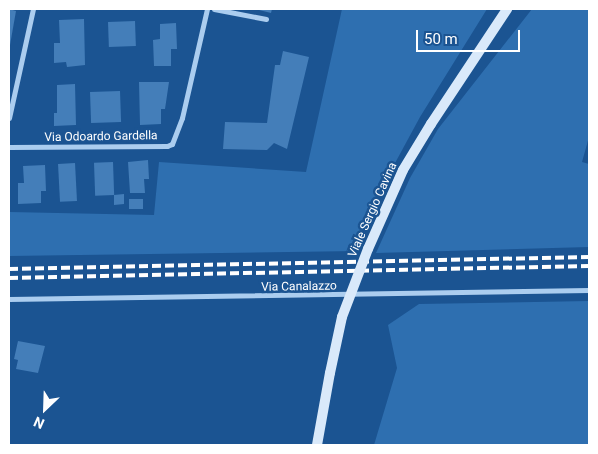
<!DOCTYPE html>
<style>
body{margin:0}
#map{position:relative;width:598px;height:454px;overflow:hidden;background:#1b5492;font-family:Roboto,sans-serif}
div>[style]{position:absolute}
.green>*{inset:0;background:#2e6fb0}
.building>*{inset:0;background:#447eb9;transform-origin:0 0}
.street>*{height:5px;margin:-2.5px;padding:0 2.5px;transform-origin:2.5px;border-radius:2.5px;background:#abcdef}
.secondary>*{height:10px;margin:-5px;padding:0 5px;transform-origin:5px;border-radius:5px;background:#d9e9fa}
.rail>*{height:4px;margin-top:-2px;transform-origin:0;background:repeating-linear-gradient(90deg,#fff 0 9px,transparent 0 13px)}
.secondary-bridge>*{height:10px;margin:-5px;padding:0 5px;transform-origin:5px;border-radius:5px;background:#d9e9fa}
span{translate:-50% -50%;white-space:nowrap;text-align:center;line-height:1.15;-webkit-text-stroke:5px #1b5492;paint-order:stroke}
.street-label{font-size:12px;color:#fff}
.frame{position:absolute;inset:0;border:10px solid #fff;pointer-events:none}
.north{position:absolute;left:20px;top:384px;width:50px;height:50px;-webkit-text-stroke:4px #1b5492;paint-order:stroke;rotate:204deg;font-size:14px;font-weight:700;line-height:20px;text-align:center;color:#fff}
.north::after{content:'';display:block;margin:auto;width:18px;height:22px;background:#fff;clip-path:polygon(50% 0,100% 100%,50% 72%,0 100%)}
.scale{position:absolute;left:416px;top:30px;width:104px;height:22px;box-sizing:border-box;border:2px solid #fff;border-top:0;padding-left:6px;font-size:15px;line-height:18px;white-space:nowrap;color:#fff;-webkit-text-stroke:4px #1b5492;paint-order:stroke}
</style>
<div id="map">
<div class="green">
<div style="clip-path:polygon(342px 9px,487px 9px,420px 117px,388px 176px,357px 251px,9px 256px,9px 212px,154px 215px,159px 162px,306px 172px)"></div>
<div style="clip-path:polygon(532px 9px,589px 9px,589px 137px,582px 162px,589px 164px,589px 247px,376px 253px,410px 178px,438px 129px)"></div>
<div style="clip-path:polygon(589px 301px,589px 445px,374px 445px,397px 368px,388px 325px,419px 304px)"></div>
</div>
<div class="building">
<div style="clip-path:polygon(9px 9px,16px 11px,10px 45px,9px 45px)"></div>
<div style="clip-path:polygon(255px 9px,272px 9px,271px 13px)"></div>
<div style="clip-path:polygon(84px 19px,85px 65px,67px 67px,66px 62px,54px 63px,54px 43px,60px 43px,59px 20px)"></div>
<div style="left:135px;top:21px;width:25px;height:27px;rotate:88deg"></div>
<div style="clip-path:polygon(176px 23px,177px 49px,171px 49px,171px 66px,154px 66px,153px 40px,160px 39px,160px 24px)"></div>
<div style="clip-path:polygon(283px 51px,309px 57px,287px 149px,274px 143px,267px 150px,223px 149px,225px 122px,267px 123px,275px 65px,280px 65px)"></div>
<div style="clip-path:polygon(139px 82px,169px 82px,165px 109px,161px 109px,161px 124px,140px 125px)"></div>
<div style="clip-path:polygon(75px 84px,76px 125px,54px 126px,54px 113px,57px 113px,57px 85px)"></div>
<div style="left:120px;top:91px;width:31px;height:30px;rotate:88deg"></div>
<div style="clip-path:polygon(148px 160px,149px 179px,144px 179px,145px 193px,130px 193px,128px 162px)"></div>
<div style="left:113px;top:162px;width:33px;height:19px;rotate:88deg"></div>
<div style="left:75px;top:163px;width:38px;height:17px;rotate:87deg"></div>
<div style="clip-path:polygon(45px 165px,46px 191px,41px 191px,41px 203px,18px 204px,18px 183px,24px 183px,23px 166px)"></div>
<div style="clip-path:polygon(124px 194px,124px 204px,114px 205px,114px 195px)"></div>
<div style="left:143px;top:199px;width:10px;height:14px;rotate:90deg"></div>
<div style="clip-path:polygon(18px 341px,45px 346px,38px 373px,16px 369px,18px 360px,14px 359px)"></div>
</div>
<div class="street">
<div style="left:214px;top:9px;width:53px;rotate:10.9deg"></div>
<div style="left:9px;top:118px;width:112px;rotate:-77.6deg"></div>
<div style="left:9px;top:147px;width:158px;rotate:-0.4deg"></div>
<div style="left:167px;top:146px;width:5px;rotate:-22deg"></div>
<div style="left:172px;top:144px;width:28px;rotate:-69deg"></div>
<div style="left:182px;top:118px;width:112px;rotate:-77.1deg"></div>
<div style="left:9px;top:299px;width:580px;rotate:-0.89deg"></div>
</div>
<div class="secondary">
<div style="left:431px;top:124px;width:138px;rotate:-56.5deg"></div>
<div style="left:317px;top:445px;width:73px;rotate:-79.8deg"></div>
</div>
<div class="rail">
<div style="left:9px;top:269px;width:580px;rotate:-1.19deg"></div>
<div style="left:9px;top:278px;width:580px;rotate:-1.19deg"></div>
</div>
<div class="secondary-bridge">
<div style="left:330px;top:373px;width:57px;rotate:-77.9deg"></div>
<div style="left:342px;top:317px;width:73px;rotate:-69.1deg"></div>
<div style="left:368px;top:249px;width:86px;rotate:-66.1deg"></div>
<div style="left:403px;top:170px;width:54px;rotate:-58.7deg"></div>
</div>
<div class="street-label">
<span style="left:101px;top:137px;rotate:-1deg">Via Odoardo Gardella</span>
<span style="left:373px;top:210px;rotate:-66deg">Viale Sergio Cavina</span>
<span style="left:299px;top:287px;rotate:-1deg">Via Canalazzo</span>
</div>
<div class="frame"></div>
<div class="north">N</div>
<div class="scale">50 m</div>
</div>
